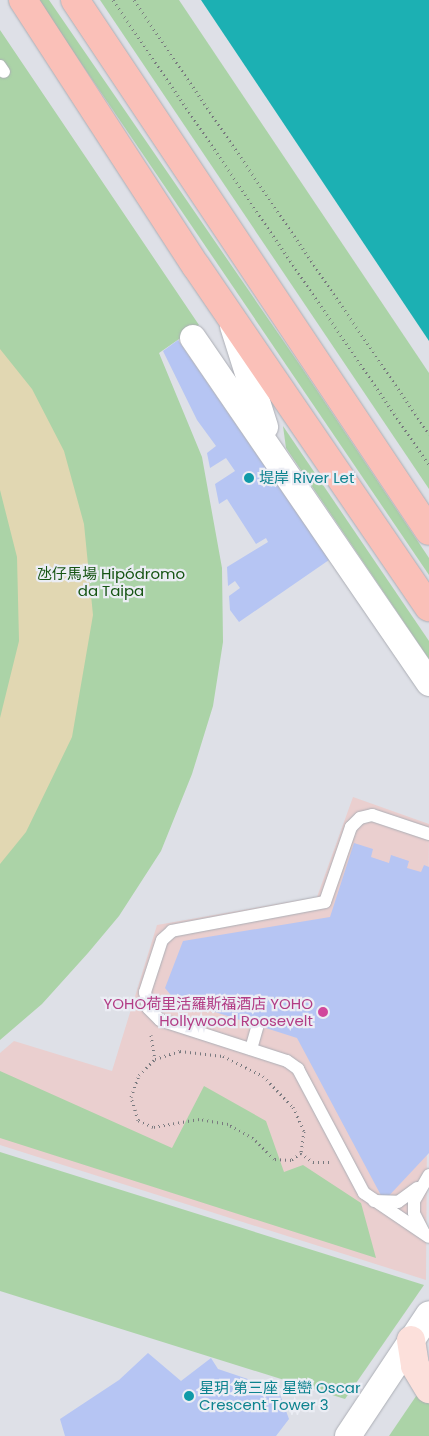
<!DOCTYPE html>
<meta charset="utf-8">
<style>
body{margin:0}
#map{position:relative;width:429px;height:1436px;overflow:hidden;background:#dee0e7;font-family:Poppins,"Noto Sans SC",sans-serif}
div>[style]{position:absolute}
.commercial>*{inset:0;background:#eacfcf}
.green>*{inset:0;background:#abd3a7}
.sand>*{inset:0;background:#e1d7b2}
.water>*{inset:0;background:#1cb0b3}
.building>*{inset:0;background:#b6c5f3}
.path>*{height:3px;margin-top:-1.5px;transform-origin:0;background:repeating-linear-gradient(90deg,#797a7f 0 1px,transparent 0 5px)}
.roads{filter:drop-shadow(0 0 1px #acaeb5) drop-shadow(0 0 1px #acaeb5)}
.lane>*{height:12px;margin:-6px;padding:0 6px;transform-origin:6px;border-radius:6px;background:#fff}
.street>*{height:26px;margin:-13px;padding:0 13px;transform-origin:13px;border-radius:13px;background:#fff}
.secondary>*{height:28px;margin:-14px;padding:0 14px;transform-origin:14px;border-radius:14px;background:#fce0db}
.primary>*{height:28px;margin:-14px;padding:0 14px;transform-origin:14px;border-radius:14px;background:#fac0b8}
.dots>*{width:14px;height:14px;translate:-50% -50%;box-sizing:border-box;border:2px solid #ebedf4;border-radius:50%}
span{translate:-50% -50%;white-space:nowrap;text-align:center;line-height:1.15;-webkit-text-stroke:4.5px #ebedf4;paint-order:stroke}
.culture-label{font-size:15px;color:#0d838f}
.left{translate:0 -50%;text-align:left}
.park-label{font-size:15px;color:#165413}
.hotel-label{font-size:15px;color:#b23c85}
.right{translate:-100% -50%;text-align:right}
</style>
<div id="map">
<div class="commercial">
<div style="clip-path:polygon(353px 797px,429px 824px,426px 1280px,0 1145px,0 1053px,14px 1041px,112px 1071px,157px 925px,317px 897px)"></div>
</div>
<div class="green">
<div style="clip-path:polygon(38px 0,49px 0,302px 368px,429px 558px,429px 575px)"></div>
<div style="clip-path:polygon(100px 0,179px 0,429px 373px,429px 489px)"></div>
<div style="clip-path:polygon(0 30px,199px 325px,159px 353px,202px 457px,222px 568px,223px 642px,213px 706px,192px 774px,161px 851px,119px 916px,88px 953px,42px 1004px,0 1040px)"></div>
<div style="clip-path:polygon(283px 426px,429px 641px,429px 659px,286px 448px)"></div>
<div style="clip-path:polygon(0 1071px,172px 1148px,204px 1086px,266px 1121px,284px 1172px,303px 1165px,361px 1203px,376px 1258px,0 1138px)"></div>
<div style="clip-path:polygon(0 1152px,424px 1285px,345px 1399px,0 1291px)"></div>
<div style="clip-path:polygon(429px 1377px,429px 1436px,389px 1436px)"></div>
</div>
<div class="sand">
<div style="clip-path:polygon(0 349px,32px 389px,64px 451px,84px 524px,93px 615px,72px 737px,26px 832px,0 864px,0 718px,19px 641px,17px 557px,0 490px)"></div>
</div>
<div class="water">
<div style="clip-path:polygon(201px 0,429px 0,429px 341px)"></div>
</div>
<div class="building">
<div style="clip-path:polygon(178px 340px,329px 560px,239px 622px,230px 610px,229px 596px,240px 588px,235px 581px,228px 586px,227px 567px,268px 542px,266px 538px,256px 544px,227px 499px,219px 504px,215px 484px,235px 471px,226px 458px,210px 468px,207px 453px,216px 446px,197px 420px,163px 351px)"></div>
<div style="clip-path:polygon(354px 843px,373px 849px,371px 857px,389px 863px,391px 855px,409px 861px,407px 868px,421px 872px,424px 865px,429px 867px,429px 1153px,384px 1201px,297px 1038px,174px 999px,165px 988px,183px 941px,330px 917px)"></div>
<div style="clip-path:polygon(148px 1353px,181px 1381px,211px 1358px,218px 1369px,278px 1389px,289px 1419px,276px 1436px,65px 1436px,60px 1419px,119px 1380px)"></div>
</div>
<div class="path">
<div style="left:113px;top:0;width:562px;rotate:55.8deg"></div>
<div style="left:134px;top:0;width:525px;rotate:55.8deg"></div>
<div style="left:151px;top:1035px;width:24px;rotate:81deg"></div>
<div style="left:180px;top:1051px;width:43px;rotate:6.6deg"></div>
<div style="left:223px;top:1056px;width:45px;rotate:26.6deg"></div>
<div style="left:263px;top:1076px;width:43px;rotate:45.9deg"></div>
<div style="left:293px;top:1107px;width:26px;rotate:65deg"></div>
<div style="left:304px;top:1131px;width:22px;rotate:98deg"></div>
<div style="left:301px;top:1153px;width:12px;rotate:145deg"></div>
<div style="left:291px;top:1160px;width:17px;rotate:-177deg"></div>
<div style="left:274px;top:1159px;width:30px;rotate:-135deg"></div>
<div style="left:253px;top:1138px;width:29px;rotate:-151deg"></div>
<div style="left:228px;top:1124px;width:29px;rotate:-170deg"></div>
<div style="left:199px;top:1119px;width:47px;rotate:170.1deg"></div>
<div style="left:153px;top:1127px;width:17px;rotate:-155deg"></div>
<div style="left:138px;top:1120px;width:24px;rotate:-107deg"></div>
<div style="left:131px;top:1097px;width:23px;rotate:-70deg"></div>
<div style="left:139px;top:1075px;width:23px;rotate:-45deg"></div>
<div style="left:155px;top:1059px;width:26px;rotate:-18deg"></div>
<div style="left:301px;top:1153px;width:15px;rotate:37deg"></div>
<div style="left:313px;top:1162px;width:16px"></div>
</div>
<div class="roads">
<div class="lane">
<div style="left:0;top:66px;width:7px;rotate:56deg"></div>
<div style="left:429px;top:834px;width:60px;rotate:-161.6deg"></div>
<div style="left:372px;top:815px;width:12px;rotate:166deg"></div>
<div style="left:360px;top:818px;width:13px;rotate:135deg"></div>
<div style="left:351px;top:827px;width:79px;rotate:109.1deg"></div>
<div style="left:325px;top:902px;width:156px;rotate:169.3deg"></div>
<div style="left:172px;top:931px;width:13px;rotate:138deg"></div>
<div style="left:162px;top:940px;width:55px;rotate:108.1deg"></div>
<div style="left:145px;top:992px;width:16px;rotate:79deg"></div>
<div style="left:148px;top:1008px;width:17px;rotate:45deg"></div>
<div style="left:160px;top:1020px;width:133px;rotate:17.9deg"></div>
<div style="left:287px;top:1061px;width:14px;rotate:36deg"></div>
<div style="left:298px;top:1069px;width:140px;rotate:62deg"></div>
<div style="left:364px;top:1193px;width:78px;rotate:34.1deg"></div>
<div style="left:251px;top:1049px;width:25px;rotate:-74deg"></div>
<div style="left:374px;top:1201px;width:24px;rotate:2deg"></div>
<div style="left:398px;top:1202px;width:24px;rotate:-36deg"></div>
<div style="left:424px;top:1233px;width:22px;rotate:-117deg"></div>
<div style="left:414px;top:1213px;width:12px;rotate:-90deg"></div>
<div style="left:414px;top:1201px;width:30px;rotate:-60deg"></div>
</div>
<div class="street">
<div style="left:233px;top:326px;width:106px;rotate:72.4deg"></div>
<div style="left:193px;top:338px;width:418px;rotate:55.6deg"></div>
<div style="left:348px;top:1436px;width:146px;rotate:-56.4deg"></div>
</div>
<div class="secondary">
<div style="left:411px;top:1340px;width:26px;rotate:81deg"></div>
<div style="left:415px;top:1366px;width:27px;rotate:59deg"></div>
</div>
<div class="primary">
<div style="left:23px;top:0;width:317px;rotate:57deg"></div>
<div style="left:196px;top:266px;width:413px;rotate:55.7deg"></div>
<div style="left:75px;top:0;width:638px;rotate:56.31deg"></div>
</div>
</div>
<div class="dots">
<div style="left:249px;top:478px;background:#0f9aa8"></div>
<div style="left:323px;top:1012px;background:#d1479c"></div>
<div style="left:189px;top:1396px;background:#0f9aa8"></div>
</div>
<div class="culture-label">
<span class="left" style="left:259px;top:478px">堤岸 River Let</span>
<span class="left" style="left:199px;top:1396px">星玥 第三座 星巒 Oscar<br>Crescent Tower 3</span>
</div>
<div class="park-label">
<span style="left:111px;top:582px">氹仔馬場 Hipódromo<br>da Taipa</span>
</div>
<div class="hotel-label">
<span class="right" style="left:313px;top:1012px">YOHO荷里活羅斯福酒店 YOHO<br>Hollywood Roosevelt</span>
</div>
</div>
